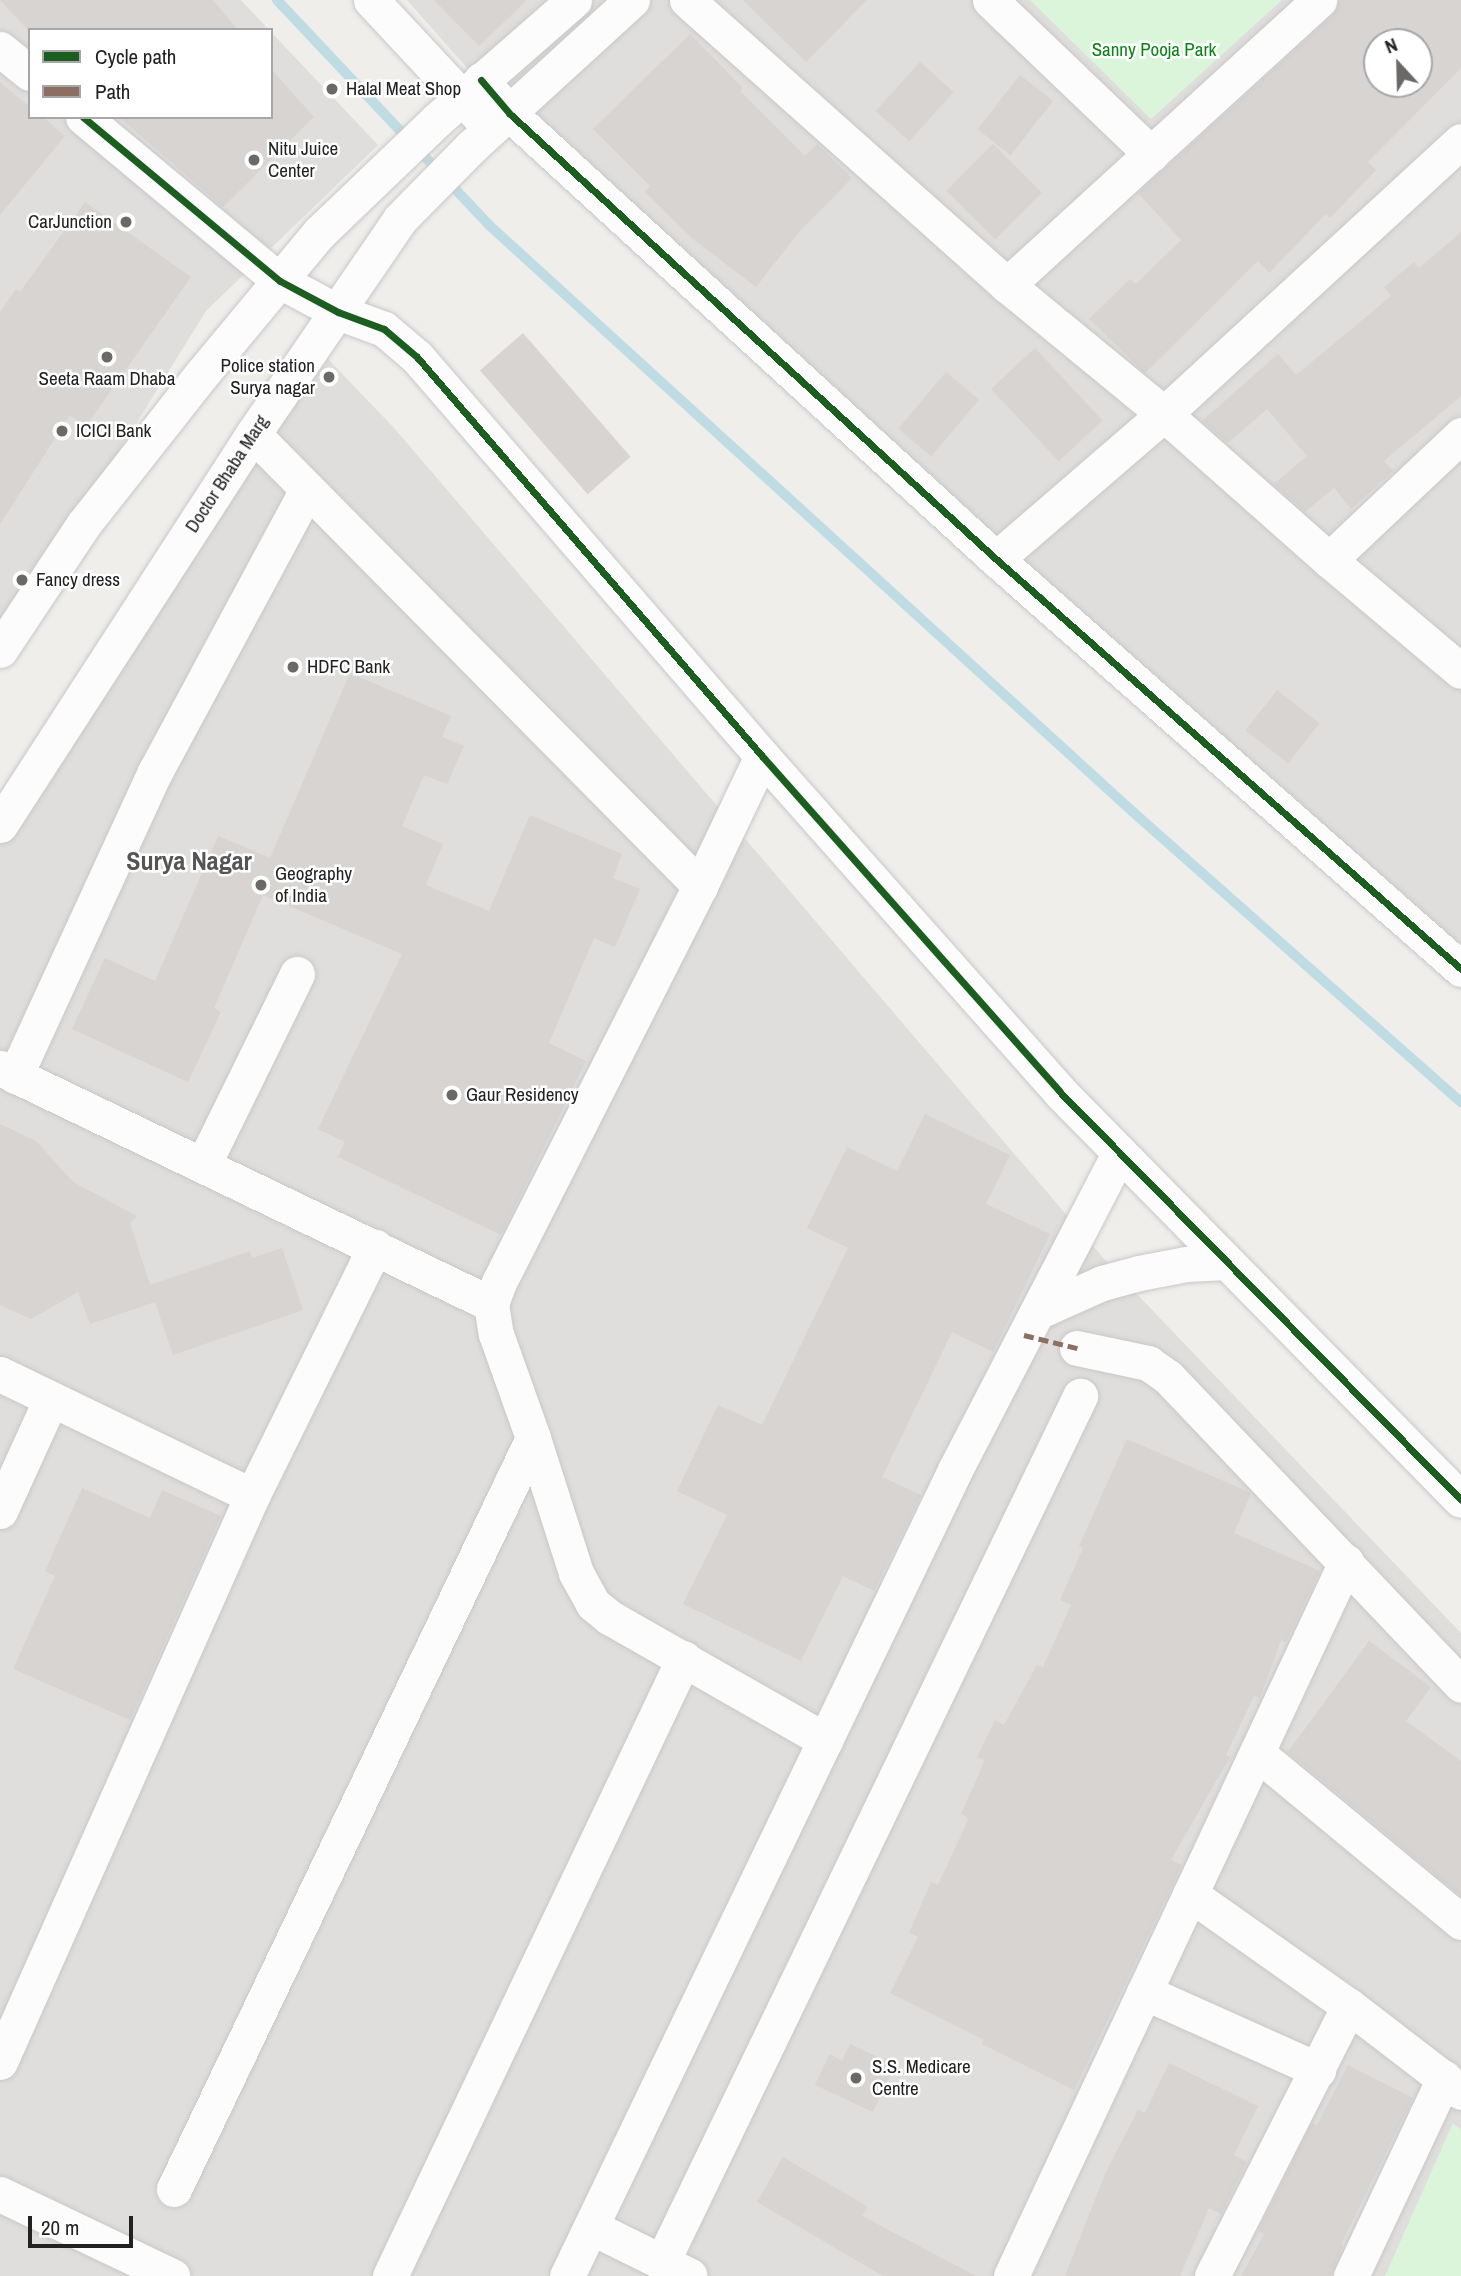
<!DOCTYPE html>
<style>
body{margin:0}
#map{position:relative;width:1461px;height:2276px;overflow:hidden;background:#f0eeeb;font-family:"Archivo Narrow",sans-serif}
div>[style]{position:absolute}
.residential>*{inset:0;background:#dfdedc}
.park>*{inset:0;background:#daf5da}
.stream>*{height:10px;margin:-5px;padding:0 5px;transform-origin:5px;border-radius:5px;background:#bfdbe3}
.building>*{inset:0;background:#d7d4d2;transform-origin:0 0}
.roads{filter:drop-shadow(0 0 2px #c9c8c7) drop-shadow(0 0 2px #c9c8c7)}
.minor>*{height:35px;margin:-17.5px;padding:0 17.5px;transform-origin:17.5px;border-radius:17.5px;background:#fdfcfc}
.quiet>*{height:5px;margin-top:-2.5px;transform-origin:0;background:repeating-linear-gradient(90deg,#8d6e63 0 10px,transparent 0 15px)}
.cycleway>*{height:7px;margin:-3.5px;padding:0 3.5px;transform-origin:3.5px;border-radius:3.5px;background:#1b5e20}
.dots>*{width:19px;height:19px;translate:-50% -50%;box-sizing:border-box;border:4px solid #fff;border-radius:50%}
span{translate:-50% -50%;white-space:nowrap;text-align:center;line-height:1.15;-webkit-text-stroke:5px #fff;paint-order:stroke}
.park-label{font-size:19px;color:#0c8416}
.poi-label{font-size:19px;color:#222}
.left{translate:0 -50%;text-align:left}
.right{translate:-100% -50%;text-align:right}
.street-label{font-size:19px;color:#222}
.district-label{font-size:26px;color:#555;font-weight:700}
.legend{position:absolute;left:28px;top:28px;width:245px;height:91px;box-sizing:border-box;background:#fff;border:2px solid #a7a7a7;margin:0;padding:9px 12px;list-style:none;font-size:21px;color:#222}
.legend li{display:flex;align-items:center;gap:14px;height:35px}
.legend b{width:35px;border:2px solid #a7a7a7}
.north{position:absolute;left:1363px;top:28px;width:70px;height:70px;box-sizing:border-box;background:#fff;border:2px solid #a7a7a7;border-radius:50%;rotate:338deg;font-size:19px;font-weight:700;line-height:28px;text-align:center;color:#222}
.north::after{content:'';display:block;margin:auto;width:24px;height:32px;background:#6a6968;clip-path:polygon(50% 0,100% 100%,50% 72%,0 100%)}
.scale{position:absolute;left:28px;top:2216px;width:105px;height:32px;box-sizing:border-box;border:4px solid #222;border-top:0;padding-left:9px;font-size:21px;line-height:24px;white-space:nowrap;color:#222;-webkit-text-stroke:5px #fff;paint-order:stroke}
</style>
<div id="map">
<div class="residential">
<div style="clip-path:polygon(0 0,241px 0,269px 30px,30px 30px,30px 117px,271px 117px,271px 32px,378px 145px,206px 311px,0 643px)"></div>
<div style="clip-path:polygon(evenodd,407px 0,1461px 0,1461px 956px,474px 76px,407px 0,1377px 42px,1419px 42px,1419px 84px,1377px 84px,1377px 42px)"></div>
<div style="clip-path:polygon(328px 359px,395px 429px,1111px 1267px,1461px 1633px,1461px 2276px,0 2276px,0 824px,30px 761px)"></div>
</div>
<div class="park">
<div style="clip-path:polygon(1030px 0,1282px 0,1151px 119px)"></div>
<div style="clip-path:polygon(1453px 2123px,1461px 2130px,1461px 2276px,1385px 2276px)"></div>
</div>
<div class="stream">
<div style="left:277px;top:0;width:309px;rotate:46.7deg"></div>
<div style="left:489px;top:225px;width:871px;rotate:42.35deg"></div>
<div style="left:1133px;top:812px;width:438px;rotate:41.5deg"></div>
</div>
<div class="building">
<div style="clip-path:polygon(0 0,213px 0,238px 30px,28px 30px)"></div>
<div style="clip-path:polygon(434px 0,527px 0,479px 46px)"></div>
<div style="clip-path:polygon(743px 0,867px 0,806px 62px)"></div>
<div style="clip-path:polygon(evenodd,1339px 0,1461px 0,1461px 68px,1368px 162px,1376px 170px,1330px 218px,1326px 214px,1269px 273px,1258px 261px,1145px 373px,1089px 319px,1130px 279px,1136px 284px,1181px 240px,1138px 193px,1333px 15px,1339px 0,1377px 42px,1419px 42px,1419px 84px,1377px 84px,1377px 42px)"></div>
<div style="clip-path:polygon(690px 34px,743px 88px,740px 91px,805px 156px,817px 144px,852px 178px,799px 232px,756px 287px,693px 239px,645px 192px,650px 186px,593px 129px)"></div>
<div style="left:920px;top:62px;width:45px;height:66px;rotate:42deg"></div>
<div style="clip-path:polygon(271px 69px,314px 117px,223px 207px,119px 117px,271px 117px)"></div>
<div style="left:1020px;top:75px;width:42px;height:69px;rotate:38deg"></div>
<div style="clip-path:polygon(0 82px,30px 107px,30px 117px,43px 117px,65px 136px,0 215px)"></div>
<div style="left:993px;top:144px;width:69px;height:66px;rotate:45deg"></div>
<div style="clip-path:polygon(85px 202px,191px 277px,86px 426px,70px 415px,0 524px,0 312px,16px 289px,20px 292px)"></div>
<div style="clip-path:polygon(1461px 232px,1461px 396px,1384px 461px,1393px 471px,1351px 509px,1334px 488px,1305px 512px,1274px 484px,1307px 456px,1267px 409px,1228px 443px,1202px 421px,1278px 354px,1296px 375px,1391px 296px,1384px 287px,1414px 262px,1419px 268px)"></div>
<div style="left:523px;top:333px;width:164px;height:57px;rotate:49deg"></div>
<div style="left:1035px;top:348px;width:99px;height:60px;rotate:47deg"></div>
<div style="left:946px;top:372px;width:43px;height:74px;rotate:40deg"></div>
<div style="clip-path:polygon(350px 673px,451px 716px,442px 737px,464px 746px,447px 784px,424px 775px,402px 826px,443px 844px,426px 885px,489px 911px,530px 815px,622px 854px,613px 878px,640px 889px,615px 947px,594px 938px,549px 1043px,586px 1061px,501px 1235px,338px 1157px,345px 1142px,318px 1129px,402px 954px,263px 895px,214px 1008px,221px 1012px,188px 1082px,72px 1029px,105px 958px,155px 981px,218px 836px,270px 858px)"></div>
<div style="left:1277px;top:690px;width:54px;height:51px;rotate:38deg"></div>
<div style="clip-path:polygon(925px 1114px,1010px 1155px,986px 1204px,1050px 1234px,993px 1352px,952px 1332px,882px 1477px,921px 1495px,874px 1591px,843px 1576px,801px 1661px,683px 1604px,727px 1515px,677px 1491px,718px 1405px,762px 1425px,848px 1248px,807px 1228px,847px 1147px,897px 1171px)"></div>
<div style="clip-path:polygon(0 1124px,36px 1141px,73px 1182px,137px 1216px,130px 1223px,150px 1285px,250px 1251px,252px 1258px,282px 1248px,303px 1310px,173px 1355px,155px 1302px,90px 1324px,78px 1292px,31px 1319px,0 1305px)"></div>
<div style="clip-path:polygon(1127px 1439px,1251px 1493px,1234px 1533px,1320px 1571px,1286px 1642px,1281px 1640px,1260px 1698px,1254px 1696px,1226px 1755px,1230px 1757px,1171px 1860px,1182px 1865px,1074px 2090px,982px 2044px,984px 2040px,890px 1993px,918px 1937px,909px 1933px,931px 1882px,938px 1885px,969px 1818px,961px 1814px,985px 1760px,977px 1757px,995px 1720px,1004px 1725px,1037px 1665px,1043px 1667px,1071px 1605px,1060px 1600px,1083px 1548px,1079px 1546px)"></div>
<div style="clip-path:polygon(82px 1488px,150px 1518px,162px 1490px,221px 1516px,130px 1720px,13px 1669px,55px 1576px,45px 1571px)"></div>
<div style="clip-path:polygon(1369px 1641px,1431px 1687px,1406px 1721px,1461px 1761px,1461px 1896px,1288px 1752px)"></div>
<div style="clip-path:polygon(850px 2044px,895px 2065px,873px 2112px,815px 2085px,830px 2054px,842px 2061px)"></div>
<div style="clip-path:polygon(1169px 2063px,1258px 2106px,1234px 2155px,1247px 2162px,1221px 2214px,1209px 2208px,1180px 2276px,1065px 2276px,1105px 2174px,1138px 2110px,1145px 2113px)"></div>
<div style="clip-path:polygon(1348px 2065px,1413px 2098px,1341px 2244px,1343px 2245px,1331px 2276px,1241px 2276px,1264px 2234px,1258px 2231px,1312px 2123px,1317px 2125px)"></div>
<div style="clip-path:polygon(783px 2157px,868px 2207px,862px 2216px,976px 2276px,883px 2276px,757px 2202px)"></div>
</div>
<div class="roads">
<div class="minor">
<div style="left:371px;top:0;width:158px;rotate:47deg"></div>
<div style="left:687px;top:0;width:429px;rotate:41.7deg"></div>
<div style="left:1007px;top:285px;width:203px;rotate:39.4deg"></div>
<div style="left:1164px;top:414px;width:220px;rotate:41.5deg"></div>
<div style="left:1329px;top:560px;width:172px;rotate:40.1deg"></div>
<div style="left:990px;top:0;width:223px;rotate:43.7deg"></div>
<div style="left:0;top:49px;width:38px;rotate:39deg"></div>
<div style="left:481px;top:80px;width:45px;rotate:49.5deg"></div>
<div style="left:510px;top:114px;width:659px;rotate:42.48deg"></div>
<div style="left:996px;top:559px;width:620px;rotate:41.4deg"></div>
<div style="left:83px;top:117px;width:256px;rotate:39.8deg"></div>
<div style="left:280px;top:281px;width:66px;rotate:28.1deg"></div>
<div style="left:338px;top:312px;width:49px;rotate:20.3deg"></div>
<div style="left:384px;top:329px;width:43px;rotate:40.3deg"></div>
<div style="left:417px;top:357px;width:527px;rotate:49.15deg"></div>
<div style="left:762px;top:756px;width:448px;rotate:48.4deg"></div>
<div style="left:1059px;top:1091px;width:573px;rotate:45.49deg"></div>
<div style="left:1007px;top:285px;width:423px;rotate:-42.4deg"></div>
<div style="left:253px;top:434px;width:636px;rotate:45.32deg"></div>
<div style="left:996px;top:559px;width:222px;rotate:-40.8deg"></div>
<div style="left:1164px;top:414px;width:403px;rotate:-42.6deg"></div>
<div style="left:1329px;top:560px;width:182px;rotate:-43.4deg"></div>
<div style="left:0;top:650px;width:150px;rotate:-56.4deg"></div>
<div style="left:83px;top:525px;width:191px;rotate:-51.8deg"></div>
<div style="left:201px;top:375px;width:185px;rotate:-50.3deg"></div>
<div style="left:319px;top:233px;width:165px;rotate:-43.8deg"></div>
<div style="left:438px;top:119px;width:181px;rotate:-41.2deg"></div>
<div style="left:762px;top:756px;width:144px;rotate:115.5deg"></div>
<div style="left:700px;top:886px;width:444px;rotate:116.9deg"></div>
<div style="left:499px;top:1282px;width:23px;rotate:110deg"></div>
<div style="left:491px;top:1304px;width:30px;rotate:81deg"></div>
<div style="left:496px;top:1334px;width:110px;rotate:70.4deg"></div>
<div style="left:533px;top:1438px;width:142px;rotate:72.3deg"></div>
<div style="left:576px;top:1573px;width:35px;rotate:61deg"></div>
<div style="left:593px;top:1604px;width:21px;rotate:39deg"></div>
<div style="left:609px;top:1617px;width:249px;rotate:29.7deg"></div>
<div style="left:0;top:825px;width:466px;rotate:-57.1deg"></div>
<div style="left:253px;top:434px;width:260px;rotate:-55.6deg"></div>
<div style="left:400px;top:219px;width:101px;rotate:-45.4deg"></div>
<div style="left:471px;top:147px;width:218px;rotate:-42.4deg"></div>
<div style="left:0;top:1068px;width:545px;rotate:25.67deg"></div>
<div style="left:15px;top:1076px;width:335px;rotate:-65.3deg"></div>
<div style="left:155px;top:772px;width:320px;rotate:-61.7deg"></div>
<div style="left:203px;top:1165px;width:213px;rotate:-63.8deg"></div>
<div style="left:1037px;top:1312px;width:71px;rotate:-24deg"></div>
<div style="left:1102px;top:1283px;width:38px;rotate:-15deg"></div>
<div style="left:1139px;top:1273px;width:48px;rotate:-10.8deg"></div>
<div style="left:1186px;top:1264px;width:40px;rotate:-2.9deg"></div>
<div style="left:1077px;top:1348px;width:73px;rotate:11.9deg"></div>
<div style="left:1148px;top:1363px;width:24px;rotate:35deg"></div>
<div style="left:1168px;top:1377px;width:425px;rotate:46.4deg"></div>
<div style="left:0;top:1374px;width:280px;rotate:25.8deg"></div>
<div style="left:0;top:1511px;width:123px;rotate:-65.5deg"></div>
<div style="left:1257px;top:1753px;width:265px;rotate:39.6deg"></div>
<div style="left:1190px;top:1894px;width:194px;rotate:35.2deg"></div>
<div style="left:1349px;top:2006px;width:141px;rotate:37.5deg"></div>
<div style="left:1144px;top:1992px;width:191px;rotate:24.1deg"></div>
<div style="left:0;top:2062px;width:620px;rotate:-66deg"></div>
<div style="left:252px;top:1496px;width:278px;rotate:-63.7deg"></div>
<div style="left:174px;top:2189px;width:832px;rotate:-64.45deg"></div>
<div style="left:0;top:2194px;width:191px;rotate:25.5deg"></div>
<div style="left:591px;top:2227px;width:110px;rotate:26.3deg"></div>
<div style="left:662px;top:2262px;width:962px;rotate:-64.23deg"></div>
<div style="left:390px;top:2276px;width:684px;rotate:-64.56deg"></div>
<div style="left:567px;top:2276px;width:895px;rotate:-64.29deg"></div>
<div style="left:955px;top:1470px;width:357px;rotate:-62.6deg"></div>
<div style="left:1011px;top:2276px;width:789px;rotate:-64.86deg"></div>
<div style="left:1212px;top:2276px;width:303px;rotate:-63.1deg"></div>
<div style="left:1351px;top:2276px;width:219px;rotate:-64.8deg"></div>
</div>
</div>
<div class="quiet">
<div style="left:1024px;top:1335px;width:55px;rotate:13.8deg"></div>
</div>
<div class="cycleway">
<div style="left:481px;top:80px;width:45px;rotate:49.5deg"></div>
<div style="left:510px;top:114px;width:659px;rotate:42.48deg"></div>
<div style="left:996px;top:559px;width:620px;rotate:41.4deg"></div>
<div style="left:83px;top:117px;width:256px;rotate:39.8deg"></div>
<div style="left:280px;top:281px;width:66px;rotate:28.1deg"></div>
<div style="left:338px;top:312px;width:49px;rotate:20.3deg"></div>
<div style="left:384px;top:329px;width:43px;rotate:40.3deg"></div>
<div style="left:417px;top:357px;width:527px;rotate:49.15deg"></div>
<div style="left:762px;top:756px;width:448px;rotate:48.4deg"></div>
<div style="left:1059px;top:1091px;width:573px;rotate:45.49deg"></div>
</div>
<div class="dots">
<div style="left:332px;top:89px;background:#6a6968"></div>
<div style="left:254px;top:160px;background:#6a6968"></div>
<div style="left:126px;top:222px;background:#6a6968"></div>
<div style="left:107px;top:357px;background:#6a6968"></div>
<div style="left:329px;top:377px;background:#6a6968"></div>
<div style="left:62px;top:431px;background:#6a6968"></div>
<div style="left:22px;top:580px;background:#6a6968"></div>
<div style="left:293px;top:667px;background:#6a6968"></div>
<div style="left:261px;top:885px;background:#6a6968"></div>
<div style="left:452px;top:1095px;background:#6a6968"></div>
<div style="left:856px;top:2078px;background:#6a6968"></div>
</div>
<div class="park-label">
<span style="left:1154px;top:50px">Sanny Pooja Park</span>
</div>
<div class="poi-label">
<span class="left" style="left:346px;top:89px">Halal Meat Shop</span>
<span class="left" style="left:268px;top:160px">Nitu Juice<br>Center</span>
<span class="right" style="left:112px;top:222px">CarJunction</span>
<span class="right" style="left:315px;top:377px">Police station<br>Surya nagar</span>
<span style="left:107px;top:379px">Seeta Raam Dhaba</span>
<span class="left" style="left:76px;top:431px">ICICI Bank</span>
<span class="left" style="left:36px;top:580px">Fancy dress</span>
<span class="left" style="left:307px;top:667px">HDFC Bank</span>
<span class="left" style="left:275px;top:885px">Geography<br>of India</span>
<span class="left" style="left:466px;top:1095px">Gaur Residency</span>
<span class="left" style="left:872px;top:2078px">S.S. Medicare<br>Centre</span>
</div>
<div class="street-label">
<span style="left:227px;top:474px;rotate:-57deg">Doctor Bhaba Marg</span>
</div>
<div class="district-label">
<span style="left:189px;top:861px">Surya Nagar</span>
</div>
<ul class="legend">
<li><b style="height:9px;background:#1b5e20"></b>Cycle path</li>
<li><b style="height:9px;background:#8d6e63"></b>Path</li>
</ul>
<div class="north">N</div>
<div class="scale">20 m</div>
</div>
